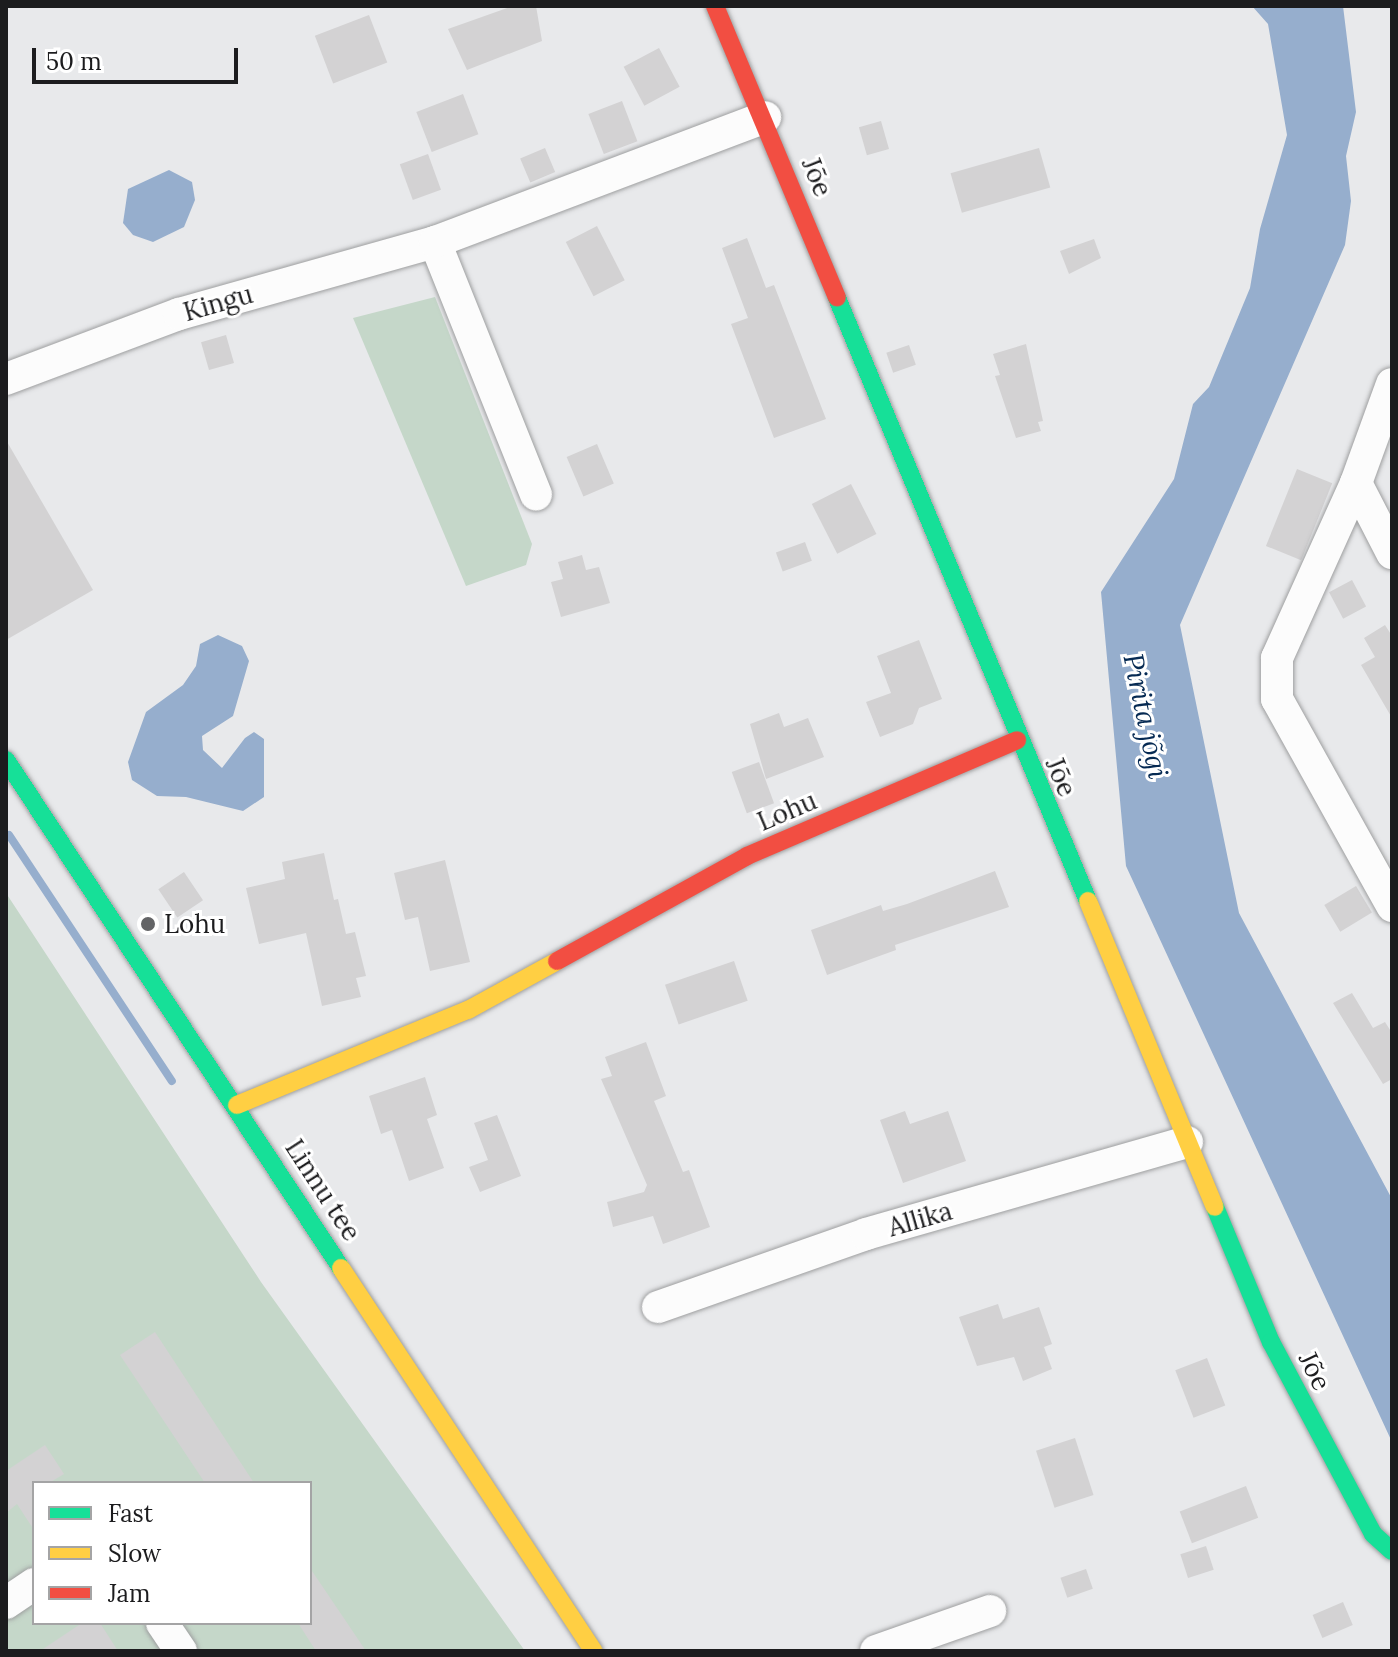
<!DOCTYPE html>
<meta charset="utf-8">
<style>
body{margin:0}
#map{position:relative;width:1398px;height:1657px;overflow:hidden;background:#e8e9eb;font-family:Lora,serif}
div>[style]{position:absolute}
.green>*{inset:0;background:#c5d7c9}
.water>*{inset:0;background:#96aecd}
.stream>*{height:8px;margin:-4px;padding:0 4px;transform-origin:4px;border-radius:4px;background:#96aecd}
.building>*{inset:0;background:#d3d2d3;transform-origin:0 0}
.roads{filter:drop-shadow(0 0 2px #9e9fa0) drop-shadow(0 0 2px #9e9fa0)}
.street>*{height:32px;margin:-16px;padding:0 16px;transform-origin:16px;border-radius:16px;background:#fcfcfc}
.fast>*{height:18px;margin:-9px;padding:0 9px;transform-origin:9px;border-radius:9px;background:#16e098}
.slow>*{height:18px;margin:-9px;padding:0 9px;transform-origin:9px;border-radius:9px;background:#ffcf43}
.jam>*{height:18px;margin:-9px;padding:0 9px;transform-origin:9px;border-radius:9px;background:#f24e42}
.dots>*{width:22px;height:22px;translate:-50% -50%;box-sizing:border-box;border:4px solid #fff;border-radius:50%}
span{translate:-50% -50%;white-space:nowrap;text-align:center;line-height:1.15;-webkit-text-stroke:6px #fff;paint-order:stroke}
.street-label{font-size:26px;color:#1c1c1e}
.poi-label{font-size:26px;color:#1c1c1e}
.left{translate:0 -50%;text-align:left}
.water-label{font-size:28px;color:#062a53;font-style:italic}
.frame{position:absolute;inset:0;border:8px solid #1c1c1e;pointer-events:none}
.legend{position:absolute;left:32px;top:1481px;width:280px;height:144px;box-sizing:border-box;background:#fff;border:2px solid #a4a4a5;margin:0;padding:10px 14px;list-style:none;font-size:24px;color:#1c1c1e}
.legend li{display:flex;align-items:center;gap:16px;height:40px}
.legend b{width:40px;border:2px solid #a4a4a5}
.scale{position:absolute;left:32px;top:48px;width:206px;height:36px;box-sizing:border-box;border:4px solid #1c1c1e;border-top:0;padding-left:10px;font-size:24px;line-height:28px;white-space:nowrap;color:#1c1c1e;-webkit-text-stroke:6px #fff;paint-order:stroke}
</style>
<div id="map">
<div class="green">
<div style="clip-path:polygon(435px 297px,532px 544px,526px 565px,466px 586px,353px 318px)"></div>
<div style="clip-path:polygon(evenodd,6px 893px,261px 1282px,525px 1651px,6px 1651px,6px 893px,34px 1483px,310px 1483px,310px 1623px,34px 1623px,34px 1483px)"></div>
</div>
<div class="water">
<div style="clip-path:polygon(1252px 6px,1343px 6px,1356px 112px,1346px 156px,1351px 201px,1345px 245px,1180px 625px,1239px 913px,1392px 1199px,1392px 1442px,1126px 866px,1101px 592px,1174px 479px,1193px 404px,1209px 387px,1250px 288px,1260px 229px,1287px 135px,1268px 24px)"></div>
<div style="clip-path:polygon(169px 170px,192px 182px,195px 200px,184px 227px,153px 242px,133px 235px,123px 223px,128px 189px)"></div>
<div style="clip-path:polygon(218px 635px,242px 646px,249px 661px,233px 716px,202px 736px,203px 750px,222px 768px,245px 738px,254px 732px,264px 739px,264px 797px,243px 811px,186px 797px,157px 796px,132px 780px,128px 762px,146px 712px,183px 685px,196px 666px,200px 644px)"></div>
</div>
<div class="stream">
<div style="left:9px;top:835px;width:295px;rotate:56.5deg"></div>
</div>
<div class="building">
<div style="clip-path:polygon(513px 6px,536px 6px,542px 41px,467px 70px,448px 29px)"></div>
<div style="left:369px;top:15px;width:51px;height:58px;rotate:69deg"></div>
<div style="left:659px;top:48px;width:44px;height:40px;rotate:62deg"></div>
<div style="left:463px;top:94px;width:43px;height:50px;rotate:69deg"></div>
<div style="left:622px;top:101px;width:43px;height:36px;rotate:69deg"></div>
<div style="left:881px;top:121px;width:29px;height:23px;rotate:74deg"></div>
<div style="left:545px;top:148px;width:26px;height:27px;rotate:67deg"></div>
<div style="left:1039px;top:148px;width:41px;height:92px;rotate:74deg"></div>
<div style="left:428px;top:154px;width:38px;height:30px;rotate:70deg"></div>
<div style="left:597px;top:226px;width:61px;height:35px;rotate:63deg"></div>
<div style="clip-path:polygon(747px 238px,766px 288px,774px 285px,826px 419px,774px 438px,731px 324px,748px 318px,722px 248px)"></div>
<div style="clip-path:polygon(1094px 239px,1101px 258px,1069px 274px,1060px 251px)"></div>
<div style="left:226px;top:335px;width:29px;height:26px;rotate:74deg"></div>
<div style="clip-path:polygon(1026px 344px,1043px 421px,1038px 422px,1041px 431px,1016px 438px,995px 376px,1000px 375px,993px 354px)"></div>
<div style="left:909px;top:345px;width:21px;height:24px;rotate:71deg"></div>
<div style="clip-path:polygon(6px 440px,93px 590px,6px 640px)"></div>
<div style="left:597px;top:444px;width:43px;height:33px;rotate:67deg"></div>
<div style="left:1297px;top:469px;width:38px;height:83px;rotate:22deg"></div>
<div style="left:851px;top:484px;width:56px;height:44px;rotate:63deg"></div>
<div style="left:805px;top:542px;width:20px;height:31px;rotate:70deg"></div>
<div style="clip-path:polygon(582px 555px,586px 570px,599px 567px,610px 603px,561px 617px,551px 582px,563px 579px,558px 562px)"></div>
<div style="left:1352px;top:580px;width:30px;height:26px;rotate:62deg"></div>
<div style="clip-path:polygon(1385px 625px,1392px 636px,1392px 718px,1361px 665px,1375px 657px,1364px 638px)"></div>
<div style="clip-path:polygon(919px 640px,942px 699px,919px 708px,913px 724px,880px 737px,866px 702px,891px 693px,877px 656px)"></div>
<div style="clip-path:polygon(779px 713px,784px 727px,808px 718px,824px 757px,766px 779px,750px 724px)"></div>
<div style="left:759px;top:762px;width:44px;height:29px;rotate:70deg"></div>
<div style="clip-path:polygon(324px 853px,334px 900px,338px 899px,346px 934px,355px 932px,366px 976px,356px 978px,361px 997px,322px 1006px,306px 933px,259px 944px,246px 888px,285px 879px,282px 862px)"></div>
<div style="clip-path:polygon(445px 860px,470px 962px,430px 971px,418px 917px,405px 920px,394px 873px)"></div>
<div style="clip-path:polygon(995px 871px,1009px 907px,895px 945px,896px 950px,827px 975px,811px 930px,881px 905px,883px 911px,907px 904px)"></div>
<div style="left:184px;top:872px;width:34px;height:31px;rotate:56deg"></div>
<div style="left:1356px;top:886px;width:31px;height:37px;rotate:59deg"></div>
<div style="left:734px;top:961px;width:42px;height:73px;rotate:71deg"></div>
<div style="clip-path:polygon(1352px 993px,1373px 1028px,1385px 1022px,1392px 1033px,1392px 1079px,1383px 1084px,1333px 1003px)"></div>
<div style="clip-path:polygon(646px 1042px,666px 1096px,654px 1101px,683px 1172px,689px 1170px,710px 1227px,663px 1244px,653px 1216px,613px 1227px,607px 1202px,644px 1192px,647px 1185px,601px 1079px,612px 1076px,605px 1057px)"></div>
<div style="clip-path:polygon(425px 1077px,437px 1115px,427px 1119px,444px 1168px,409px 1181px,392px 1130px,381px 1134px,369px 1096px)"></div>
<div style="clip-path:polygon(905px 1111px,910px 1124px,948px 1111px,966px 1161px,903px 1183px,880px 1120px)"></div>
<div style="clip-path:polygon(497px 1115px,521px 1176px,480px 1192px,469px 1167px,488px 1160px,474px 1123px)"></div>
<div style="clip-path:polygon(998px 1304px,1003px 1319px,1039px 1307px,1052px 1344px,1044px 1347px,1052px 1369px,1023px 1381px,1014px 1357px,977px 1366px,959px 1317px)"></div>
<div style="clip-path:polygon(155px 1332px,254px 1483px,205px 1483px,120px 1355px)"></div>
<div style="left:1207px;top:1358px;width:51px;height:34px;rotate:69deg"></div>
<div style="left:1075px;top:1438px;width:60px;height:41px;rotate:72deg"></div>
<div style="clip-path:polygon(45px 1445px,64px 1474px,49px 1483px,34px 1483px,34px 1530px,17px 1504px,6px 1513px,6px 1471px)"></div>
<div style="left:1246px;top:1486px;width:34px;height:71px;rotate:69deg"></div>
<div style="left:1206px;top:1546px;width:25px;height:27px;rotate:72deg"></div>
<div style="clip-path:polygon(310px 1568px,366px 1651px,316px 1651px,298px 1623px,310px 1623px)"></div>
<div style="left:1086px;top:1569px;width:21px;height:27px;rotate:71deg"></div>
<div style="left:1343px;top:1602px;width:25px;height:33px;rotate:67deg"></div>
<div style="clip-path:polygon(82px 1623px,100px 1623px,118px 1651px,40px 1651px)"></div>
</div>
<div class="roads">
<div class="street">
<div style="left:435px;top:242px;width:272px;rotate:68.2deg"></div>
<div style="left:6px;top:379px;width:185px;rotate:-20.6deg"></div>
<div style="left:179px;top:314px;width:266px;rotate:-15.7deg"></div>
<div style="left:435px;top:242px;width:353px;rotate:-20.7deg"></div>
<div style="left:1392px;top:384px;width:105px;rotate:110deg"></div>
<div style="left:1356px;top:483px;width:79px;rotate:62.8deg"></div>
<div style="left:1356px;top:483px;width:192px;rotate:114.3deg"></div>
<div style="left:1277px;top:658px;width:41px;rotate:90deg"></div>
<div style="left:1277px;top:699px;width:237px;rotate:60.9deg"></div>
<div style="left:658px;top:1307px;width:220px;rotate:-19.3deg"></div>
<div style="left:866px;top:1234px;width:334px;rotate:-16deg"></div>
<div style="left:6px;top:1603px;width:34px;rotate:-34deg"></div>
<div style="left:162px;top:1623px;width:34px;rotate:56deg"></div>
<div style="left:876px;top:1651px;width:121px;rotate:-19.3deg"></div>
</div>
<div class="fast">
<div style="left:837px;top:298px;width:653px;rotate:67.4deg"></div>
<div style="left:6px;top:760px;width:609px;rotate:56.6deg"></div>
<div style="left:1215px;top:1207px;width:146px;rotate:67.5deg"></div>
<div style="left:1271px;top:1342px;width:217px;rotate:62deg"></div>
<div style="left:1373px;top:1534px;width:25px;rotate:42deg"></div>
</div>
<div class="slow">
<div style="left:1088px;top:901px;width:331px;rotate:67.5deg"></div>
<div style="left:237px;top:1105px;width:250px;rotate:-22.4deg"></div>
<div style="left:468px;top:1010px;width:102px;rotate:-28.8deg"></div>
<div style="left:341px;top:1268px;width:459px;rotate:56.6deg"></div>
</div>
<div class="jam">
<div style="left:715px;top:6px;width:316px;rotate:67.3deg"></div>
<div style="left:557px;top:961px;width:217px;rotate:-28.9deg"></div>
<div style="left:747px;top:856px;width:294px;rotate:-23.2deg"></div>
</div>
</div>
<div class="dots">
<div style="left:148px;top:924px;background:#636466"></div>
</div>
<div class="street-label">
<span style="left:817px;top:177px;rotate:68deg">Jõe</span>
<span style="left:218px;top:303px;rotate:-16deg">Kingu</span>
<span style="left:1061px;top:777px;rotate:67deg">Jõe</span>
<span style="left:787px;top:811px;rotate:-23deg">Lohu</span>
<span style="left:323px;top:1190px;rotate:57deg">Linnu tee</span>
<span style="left:920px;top:1219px;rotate:-16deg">Allika</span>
<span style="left:1315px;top:1371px;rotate:64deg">Jõe</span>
</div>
<div class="poi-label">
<span class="left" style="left:164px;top:924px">Lohu</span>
</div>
<div class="water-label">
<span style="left:1146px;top:716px;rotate:78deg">Pirita jõgi</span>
</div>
<div class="frame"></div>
<ul class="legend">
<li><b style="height:10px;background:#16e098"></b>Fast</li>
<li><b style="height:10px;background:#ffcf43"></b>Slow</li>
<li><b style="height:10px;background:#f24e42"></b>Jam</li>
</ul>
<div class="scale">50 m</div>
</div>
